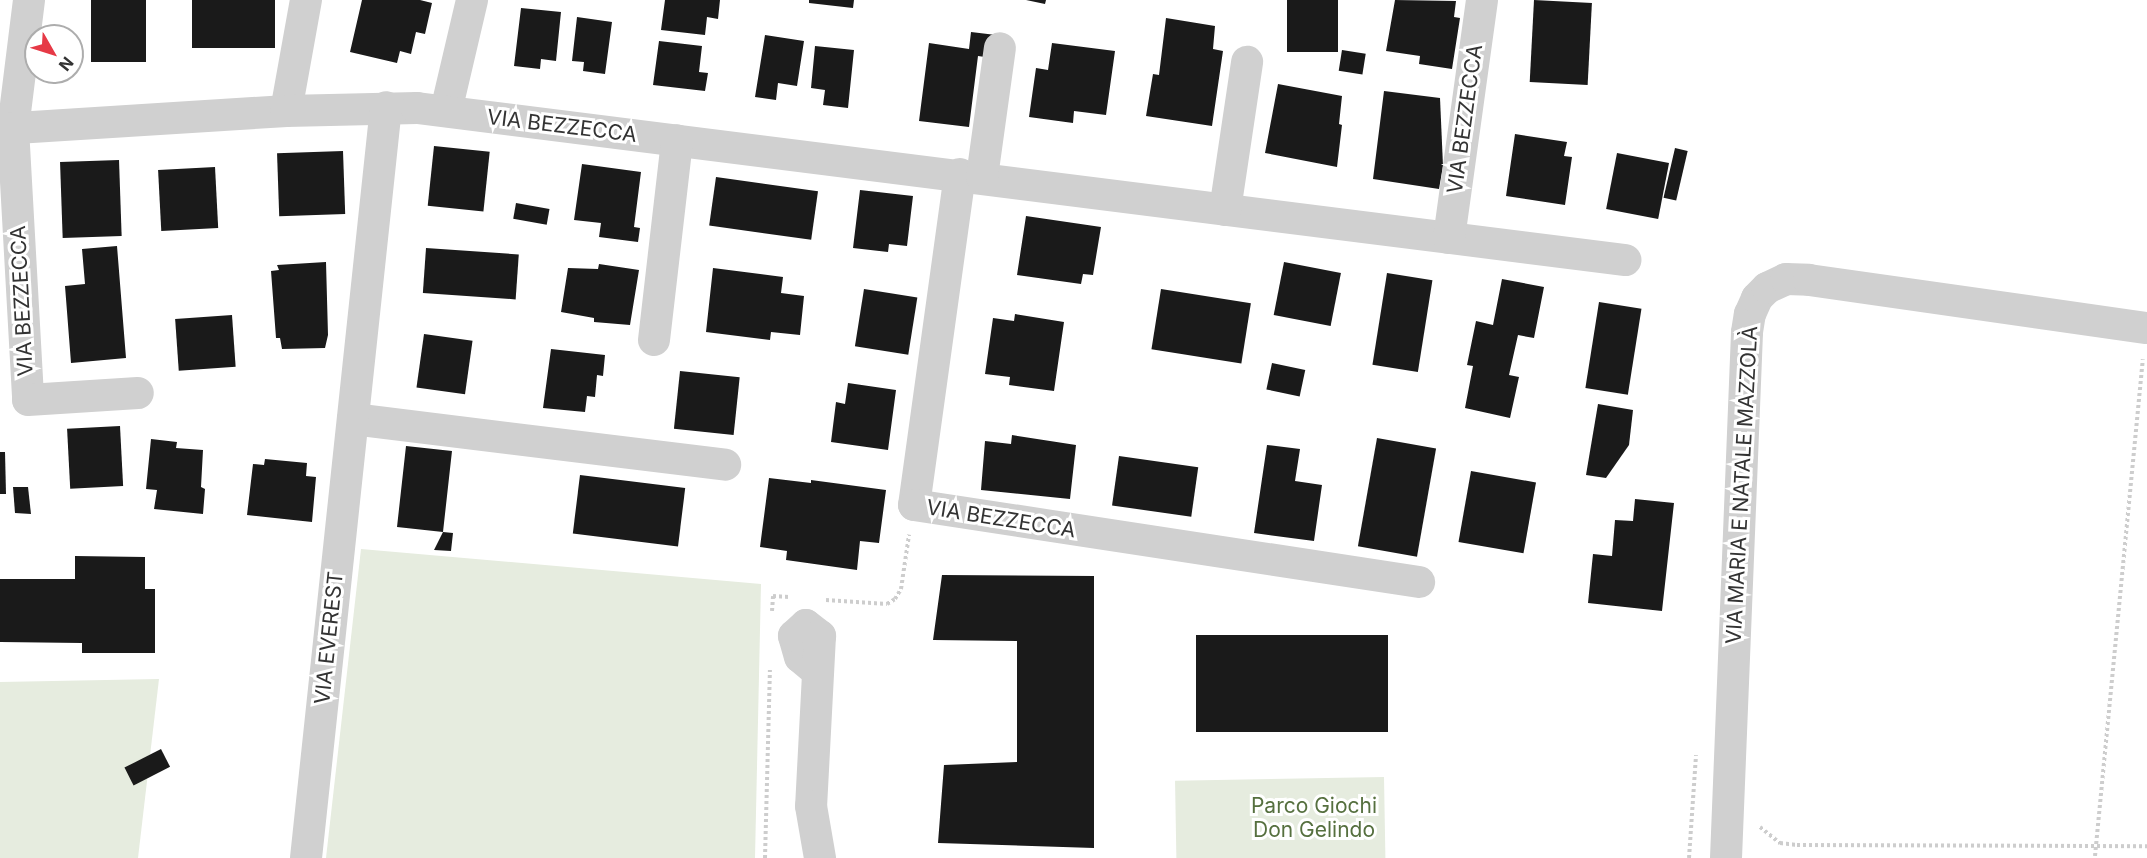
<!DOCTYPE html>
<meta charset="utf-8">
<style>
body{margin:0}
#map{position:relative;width:2147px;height:858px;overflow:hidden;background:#fff;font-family:Inter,sans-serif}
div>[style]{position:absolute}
.green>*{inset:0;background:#e6ecdf;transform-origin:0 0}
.building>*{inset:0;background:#1a1a1a;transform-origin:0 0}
.path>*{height:4px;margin-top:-2px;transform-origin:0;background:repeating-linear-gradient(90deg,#cdcdcd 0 3px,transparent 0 6px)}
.minor>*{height:32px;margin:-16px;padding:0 16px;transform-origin:16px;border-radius:16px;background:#d0d0d0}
span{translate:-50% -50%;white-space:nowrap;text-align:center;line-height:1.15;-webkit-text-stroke:6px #fff;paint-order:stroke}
.street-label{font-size:21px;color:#333}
.park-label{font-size:21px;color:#56703f}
.north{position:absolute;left:24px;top:24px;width:60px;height:60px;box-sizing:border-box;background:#fff;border:2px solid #adadad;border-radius:50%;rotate:129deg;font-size:16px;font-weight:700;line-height:24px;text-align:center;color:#333}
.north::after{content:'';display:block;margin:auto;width:21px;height:27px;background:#e63946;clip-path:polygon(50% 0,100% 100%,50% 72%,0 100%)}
</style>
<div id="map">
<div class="green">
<div style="clip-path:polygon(361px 549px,761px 584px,755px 858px,326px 858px)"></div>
<div style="clip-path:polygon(159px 679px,138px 858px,0 858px,0 682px)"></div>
<div style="left:1384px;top:777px;width:81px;height:209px;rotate:89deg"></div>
</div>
<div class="building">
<div style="left:91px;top:0;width:55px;height:62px"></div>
<div style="left:192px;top:0;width:83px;height:48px"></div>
<div style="clip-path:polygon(362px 0,420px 0,432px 3px,425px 34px,416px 32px,411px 54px,400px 51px,397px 63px,350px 52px)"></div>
<div style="clip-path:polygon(665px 0,720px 0,718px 19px,707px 17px,705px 35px,661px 30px)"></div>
<div style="clip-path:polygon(809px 0,854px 0,853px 8px,809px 3px)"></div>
<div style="clip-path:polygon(1026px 0,1046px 0,1045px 4px)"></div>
<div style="left:1287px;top:0;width:51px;height:52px"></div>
<div style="clip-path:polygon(1395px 0,1456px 1px,1454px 17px,1460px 18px,1452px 69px,1419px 64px,1420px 56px,1386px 51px)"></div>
<div style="left:1534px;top:0;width:58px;height:82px;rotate:3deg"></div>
<div style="clip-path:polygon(521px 8px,561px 12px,556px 61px,541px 59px,540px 69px,514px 66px)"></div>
<div style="clip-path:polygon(577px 17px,612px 22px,605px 74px,583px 71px,584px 62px,572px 61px)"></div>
<div style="clip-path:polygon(1166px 18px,1215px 26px,1213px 49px,1223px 51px,1212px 126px,1146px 116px,1153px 74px,1159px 75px)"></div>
<div style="clip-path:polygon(971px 32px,996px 35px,992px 58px,978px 56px,969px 127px,919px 121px,929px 43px,969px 49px)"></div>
<div style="clip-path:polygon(765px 35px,804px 41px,797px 86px,778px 83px,776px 100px,755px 97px)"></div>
<div style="clip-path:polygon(659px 41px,702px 46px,699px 72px,708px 73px,705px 91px,653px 85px)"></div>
<div style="clip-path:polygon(1052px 43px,1115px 51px,1106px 115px,1074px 111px,1073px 123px,1029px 117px,1036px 68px,1048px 70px)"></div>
<div style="clip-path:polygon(815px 46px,854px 50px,848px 108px,823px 105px,825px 90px,811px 88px)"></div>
<div style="left:1342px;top:50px;width:24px;height:21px;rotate:9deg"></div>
<div style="clip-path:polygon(1278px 84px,1342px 96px,1339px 124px,1342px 125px,1337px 167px,1265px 153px)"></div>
<div style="clip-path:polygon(1384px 91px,1440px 98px,1443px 166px,1439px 189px,1373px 179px)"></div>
<div style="clip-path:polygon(1515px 134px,1567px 142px,1564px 156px,1572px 157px,1565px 205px,1506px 196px)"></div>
<div style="left:434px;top:146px;width:56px;height:60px;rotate:6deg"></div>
<div style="left:1675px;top:148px;width:13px;height:51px;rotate:13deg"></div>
<div style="left:343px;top:151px;width:63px;height:66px;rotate:88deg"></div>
<div style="left:1617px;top:153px;width:53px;height:57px;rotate:11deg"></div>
<div style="left:119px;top:160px;width:76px;height:59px;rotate:88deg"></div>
<div style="clip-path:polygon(582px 164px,641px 172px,634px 227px,640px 228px,638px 242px,599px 237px,601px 223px,574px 220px)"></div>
<div style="left:215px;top:167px;width:61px;height:57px;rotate:87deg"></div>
<div style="left:716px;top:177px;width:103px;height:49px;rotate:8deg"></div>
<div style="clip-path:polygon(860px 190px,913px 196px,907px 246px,889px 244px,888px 252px,853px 248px)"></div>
<div style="left:516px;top:203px;width:34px;height:16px;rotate:10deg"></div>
<div style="clip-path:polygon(1026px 216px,1101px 227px,1093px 275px,1083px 274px,1081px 284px,1017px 275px)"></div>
<div style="clip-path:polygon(117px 246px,126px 358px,71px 363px,65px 286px,85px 284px,82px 249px)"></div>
<div style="left:426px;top:248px;width:93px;height:45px;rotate:4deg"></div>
<div style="clip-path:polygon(326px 262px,328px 335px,325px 348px,282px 349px,280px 338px,276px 338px,271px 271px,279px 270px,277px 265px)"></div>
<div style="left:1284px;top:262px;width:58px;height:54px;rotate:11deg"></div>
<div style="clip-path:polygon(599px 264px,639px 270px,630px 325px,594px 322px,594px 318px,561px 312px,568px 268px,598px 269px)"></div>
<div style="clip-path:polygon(713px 268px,783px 277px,781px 293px,804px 296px,800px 335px,771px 332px,770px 340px,706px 332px)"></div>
<div style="left:1387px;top:273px;width:46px;height:93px;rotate:9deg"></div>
<div style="clip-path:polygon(1502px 279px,1544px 287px,1534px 338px,1518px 335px,1509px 375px,1519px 377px,1510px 418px,1465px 408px,1473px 366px,1467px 365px,1476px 321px,1493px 325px)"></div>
<div style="left:864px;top:289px;width:54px;height:58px;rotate:9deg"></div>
<div style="left:1161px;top:289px;width:91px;height:61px;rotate:9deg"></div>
<div style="left:1599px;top:302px;width:43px;height:87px;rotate:9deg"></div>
<div style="clip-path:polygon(1015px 314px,1064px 322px,1054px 391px,1009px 385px,1010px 377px,985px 374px,993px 318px,1014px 321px)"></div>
<div style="left:232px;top:315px;width:52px;height:57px;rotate:86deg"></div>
<div style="left:424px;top:334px;width:49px;height:54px;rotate:8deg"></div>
<div style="clip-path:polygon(551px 349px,605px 355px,603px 376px,597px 375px,595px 397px,587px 396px,585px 412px,543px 408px)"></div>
<div style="left:1272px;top:363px;width:34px;height:27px;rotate:12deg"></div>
<div style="left:680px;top:371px;width:60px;height:58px;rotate:6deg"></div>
<div style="clip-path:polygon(848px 383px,896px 390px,888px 450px,831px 442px,836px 402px,845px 404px)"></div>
<div style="clip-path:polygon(1598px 404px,1633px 410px,1629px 445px,1606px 478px,1586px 475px)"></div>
<div style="left:120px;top:426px;width:60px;height:53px;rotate:87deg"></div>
<div style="clip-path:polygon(1012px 435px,1076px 445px,1070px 499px,981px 490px,985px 441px,1011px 444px)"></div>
<div style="left:1377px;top:438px;width:60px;height:110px;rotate:10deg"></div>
<div style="clip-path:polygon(151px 439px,177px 442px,176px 448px,203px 450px,201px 487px,205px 489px,203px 514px,154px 509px,157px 490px,146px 489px)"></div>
<div style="clip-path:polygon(1267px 445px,1300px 449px,1295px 481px,1322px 485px,1314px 541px,1254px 533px)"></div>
<div style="clip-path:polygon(406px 446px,452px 451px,443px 532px,453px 533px,451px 551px,434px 550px,443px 532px,397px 527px)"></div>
<div style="clip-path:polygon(0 452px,5px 452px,6px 494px,0 494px)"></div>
<div style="left:1119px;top:456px;width:80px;height:50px;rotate:8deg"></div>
<div style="clip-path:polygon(265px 459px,307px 463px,306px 476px,316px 477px,312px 522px,247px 515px,253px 464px,264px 465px)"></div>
<div style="left:1471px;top:471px;width:66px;height:72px;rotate:10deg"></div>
<div style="left:580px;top:475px;width:106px;height:59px;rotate:7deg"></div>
<div style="clip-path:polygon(769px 478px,811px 483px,811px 480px,886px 490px,879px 543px,860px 541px,857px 570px,786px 560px,787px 551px,760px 547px)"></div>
<div style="clip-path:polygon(13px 487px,28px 487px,31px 514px,15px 513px)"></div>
<div style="clip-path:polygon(1635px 499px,1674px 503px,1662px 611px,1588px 603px,1593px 554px,1612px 556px,1615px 520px,1633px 521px)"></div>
<div style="clip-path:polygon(75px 556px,145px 557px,145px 589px,155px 589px,155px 653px,82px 653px,82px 643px,0 642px,0 579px,75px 579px)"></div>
<div style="clip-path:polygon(942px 575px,1094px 576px,1094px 848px,938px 843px,944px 765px,1017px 762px,1017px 641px,933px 640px)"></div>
<div style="left:1196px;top:635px;width:192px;height:97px"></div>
<div style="left:161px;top:749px;width:20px;height:41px;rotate:63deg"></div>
</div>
<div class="path">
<div style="left:826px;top:600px;width:61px;rotate:3.8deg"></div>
<div style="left:887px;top:604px;width:9px;rotate:-32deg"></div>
<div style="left:895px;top:599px;width:12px;rotate:-59deg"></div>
<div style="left:901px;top:589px;width:55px;rotate:-81.6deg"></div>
<div style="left:772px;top:611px;width:15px;rotate:-86deg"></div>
<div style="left:773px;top:596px;width:16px;rotate:4deg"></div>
<div style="left:1760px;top:827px;width:26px;rotate:39deg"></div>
<div style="left:1780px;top:843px;width:17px;rotate:7deg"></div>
<div style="left:1797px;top:845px;width:350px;rotate:0.2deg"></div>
<div style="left:2095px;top:856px;width:499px;rotate:-84.5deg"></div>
<div style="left:765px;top:858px;width:188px;rotate:-88.5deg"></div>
<div style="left:1689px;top:858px;width:103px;rotate:-86.1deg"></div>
</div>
<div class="minor">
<div style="left:29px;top:0;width:129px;rotate:97.1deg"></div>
<div style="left:13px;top:128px;width:272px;rotate:86.8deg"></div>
<div style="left:28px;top:400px;width:110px;rotate:-3.6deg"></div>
<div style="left:286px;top:111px;width:113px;rotate:-79.8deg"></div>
<div style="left:446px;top:111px;width:114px;rotate:-76.8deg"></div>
<div style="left:0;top:129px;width:287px;rotate:-3.6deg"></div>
<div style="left:286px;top:111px;width:131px;rotate:-1.3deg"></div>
<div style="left:417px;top:108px;width:1218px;rotate:7.17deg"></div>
<div style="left:960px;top:174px;width:334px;rotate:97.9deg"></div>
<div style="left:914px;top:505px;width:511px;rotate:8.67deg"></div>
<div style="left:982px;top:177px;width:130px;rotate:-82.1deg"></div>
<div style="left:1225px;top:210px;width:150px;rotate:-81.5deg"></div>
<div style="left:1449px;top:238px;width:240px;rotate:-82.1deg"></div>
<div style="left:654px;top:340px;width:201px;rotate:-83.4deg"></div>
<div style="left:353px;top:419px;width:375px;rotate:7deg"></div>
<div style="left:818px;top:672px;width:23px;rotate:-140deg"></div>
<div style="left:800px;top:657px;width:22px;rotate:-106deg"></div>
<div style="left:794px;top:636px;width:16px;rotate:-43deg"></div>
<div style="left:806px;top:625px;width:18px;rotate:38deg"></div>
<div style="left:820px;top:636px;width:170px;rotate:93deg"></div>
<div style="left:811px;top:806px;width:53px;rotate:80.2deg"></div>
<div style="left:306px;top:858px;width:755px;rotate:-83.92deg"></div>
<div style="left:1726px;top:858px;width:526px;rotate:-87.71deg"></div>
<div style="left:1747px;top:332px;width:18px;rotate:-81deg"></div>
<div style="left:1750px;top:314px;width:17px;rotate:-66deg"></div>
<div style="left:1757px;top:298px;width:14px;rotate:-45deg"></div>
<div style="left:1767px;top:288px;width:21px;rotate:-25deg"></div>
<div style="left:1786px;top:279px;width:23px;rotate:2deg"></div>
<div style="left:1809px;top:280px;width:341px;rotate:8.1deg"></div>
</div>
<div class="street-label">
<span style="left:1465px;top:119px;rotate:-82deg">VIA BEZZECCA</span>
<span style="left:562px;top:126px;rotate:7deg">VIA BEZZECCA</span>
<span style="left:22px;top:301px;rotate:-93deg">VIA BEZZECCA</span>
<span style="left:1742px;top:485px;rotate:-87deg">VIA MARIA E NATALE MAZZOLÀ</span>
<span style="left:1001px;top:519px;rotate:9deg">VIA BEZZECCA</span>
<span style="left:329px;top:638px;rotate:-84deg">VIA EVEREST</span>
</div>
<div class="park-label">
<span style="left:1314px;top:818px">Parco Giochi<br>Don Gelindo</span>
</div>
<div class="north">N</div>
</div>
